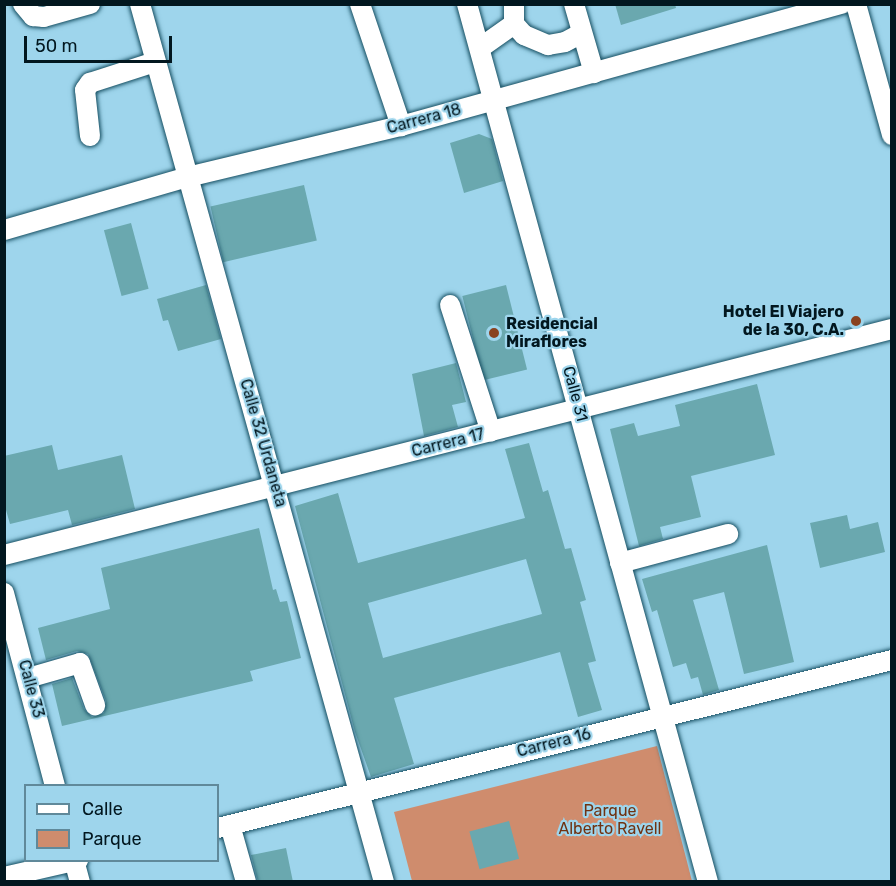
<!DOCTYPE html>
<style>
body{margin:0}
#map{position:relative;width:896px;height:886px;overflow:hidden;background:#9ed5ec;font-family:Rubik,sans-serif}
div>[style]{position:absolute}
.green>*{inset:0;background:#cf8c6d}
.building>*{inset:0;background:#6aa8af;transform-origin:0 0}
.roads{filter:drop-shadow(0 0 2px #154e61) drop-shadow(0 0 2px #154e61)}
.minor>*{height:20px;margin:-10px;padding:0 10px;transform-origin:10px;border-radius:10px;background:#fff}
.dots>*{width:16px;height:16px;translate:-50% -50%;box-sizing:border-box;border:3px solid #9ed5ec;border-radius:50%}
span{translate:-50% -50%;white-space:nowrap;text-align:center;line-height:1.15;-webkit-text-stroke:4.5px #9ed5ec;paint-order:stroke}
.street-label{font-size:16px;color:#02171f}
.poi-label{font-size:16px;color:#02171f;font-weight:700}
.right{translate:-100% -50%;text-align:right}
.left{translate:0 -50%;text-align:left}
.park-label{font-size:16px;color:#703211}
.frame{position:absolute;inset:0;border:6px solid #02171f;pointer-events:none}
.legend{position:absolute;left:24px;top:784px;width:195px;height:78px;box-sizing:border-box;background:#9ed5ec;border:2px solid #60899a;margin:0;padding:8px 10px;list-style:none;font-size:18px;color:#02171f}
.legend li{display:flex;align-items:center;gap:12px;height:30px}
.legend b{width:30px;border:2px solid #60899a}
.scale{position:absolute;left:24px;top:36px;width:148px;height:27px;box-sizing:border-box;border:3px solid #02171f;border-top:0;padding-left:8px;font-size:18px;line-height:21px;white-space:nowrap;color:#02171f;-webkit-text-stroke:4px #9ed5ec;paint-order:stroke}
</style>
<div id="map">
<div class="green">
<div style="clip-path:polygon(657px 746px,692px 881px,412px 881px,394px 812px)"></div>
</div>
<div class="building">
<div style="clip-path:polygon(615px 4px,675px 4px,676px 8px,621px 25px)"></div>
<div style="clip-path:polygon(479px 134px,492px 139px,503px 181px,464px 193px,450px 143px)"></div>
<div style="left:304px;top:185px;width:57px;height:96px;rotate:77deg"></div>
<div style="left:131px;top:223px;width:68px;height:28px;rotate:75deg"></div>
<div style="clip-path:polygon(206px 285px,221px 339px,178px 351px,168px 320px,163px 321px,157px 299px)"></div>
<div style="left:506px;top:285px;width:87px;height:45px;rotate:76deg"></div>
<div style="clip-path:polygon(456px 363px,466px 402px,452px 405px,458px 427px,424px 436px,412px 374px)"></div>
<div style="clip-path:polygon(757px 384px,775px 455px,691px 476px,701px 517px,660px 527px,663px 539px,639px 546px,610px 429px,634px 423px,638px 436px,680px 426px,675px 405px)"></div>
<div style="clip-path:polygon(evenodd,529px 443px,543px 492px,548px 490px,565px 549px,571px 548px,586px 600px,580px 602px,596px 661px,588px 663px,602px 710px,578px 717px,560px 652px,394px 698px,414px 764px,371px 777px,355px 732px,295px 506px,338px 493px,358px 563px,525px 518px,505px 449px,529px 443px,526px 559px,542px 614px,383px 658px,368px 603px,526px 559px)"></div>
<div style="clip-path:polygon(52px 445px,58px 470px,122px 455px,135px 509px,72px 525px,68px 510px,10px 524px,4px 503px,4px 456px)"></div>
<div style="clip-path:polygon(847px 515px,850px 529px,878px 522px,885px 552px,820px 568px,810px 523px)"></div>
<div style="clip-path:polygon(259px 528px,273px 590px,276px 589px,280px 602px,287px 601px,301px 658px,250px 671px,253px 681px,62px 726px,52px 684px,72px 678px,84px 709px,92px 717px,104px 713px,106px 701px,88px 654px,77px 651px,46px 660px,38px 628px,110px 609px,101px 568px)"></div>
<div style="clip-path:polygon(767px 545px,794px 662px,744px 674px,724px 592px,693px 600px,719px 690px,703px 695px,698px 677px,691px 679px,686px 663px,673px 667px,657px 610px,652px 612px,642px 579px)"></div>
<div style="left:509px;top:821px;width:39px;height:41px;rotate:75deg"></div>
<div style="clip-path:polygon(286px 848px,293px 882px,258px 882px,251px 855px)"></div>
</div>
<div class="roads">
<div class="minor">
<div style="left:23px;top:4px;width:16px;rotate:50deg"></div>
<div style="left:33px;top:16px;width:11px;rotate:5deg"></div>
<div style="left:44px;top:17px;width:48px;rotate:-15.8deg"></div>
<div style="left:140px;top:4px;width:911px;rotate:74.47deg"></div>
<div style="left:360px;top:4px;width:129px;rotate:71.4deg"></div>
<div style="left:467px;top:4px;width:910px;rotate:74.65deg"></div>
<div style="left:574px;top:4px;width:72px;rotate:73.8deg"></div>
<div style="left:856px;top:4px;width:136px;rotate:74.6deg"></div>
<div style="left:514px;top:24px;width:15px;rotate:48deg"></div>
<div style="left:524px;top:35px;width:26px;rotate:23deg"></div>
<div style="left:548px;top:45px;width:17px;rotate:-10deg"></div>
<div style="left:565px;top:42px;width:19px;rotate:-28deg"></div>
<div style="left:480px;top:48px;width:42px;rotate:-35.2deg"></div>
<div style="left:514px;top:24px;width:20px;rotate:-90deg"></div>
<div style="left:90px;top:136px;width:46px;rotate:-96.2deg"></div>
<div style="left:85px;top:90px;width:9px;rotate:-54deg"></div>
<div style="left:90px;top:83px;width:68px;rotate:-17.9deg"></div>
<div style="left:4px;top:230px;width:191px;rotate:-16.1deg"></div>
<div style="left:188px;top:177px;width:219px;rotate:-13.5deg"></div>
<div style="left:401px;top:126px;width:458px;rotate:-15.5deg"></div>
<div style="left:450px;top:305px;width:133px;rotate:72.1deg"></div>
<div style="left:4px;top:555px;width:916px;rotate:-14.28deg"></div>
<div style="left:620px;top:563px;width:112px;rotate:-15deg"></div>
<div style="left:4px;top:593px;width:200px;rotate:75.2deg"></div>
<div style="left:28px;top:678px;width:54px;rotate:-16.1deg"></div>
<div style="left:80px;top:663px;width:45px;rotate:70.3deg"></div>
<div style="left:230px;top:825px;width:59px;rotate:74.3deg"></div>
<div style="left:218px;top:828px;width:695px;rotate:-14deg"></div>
<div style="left:74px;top:860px;width:23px;rotate:75deg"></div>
<div style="left:4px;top:877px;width:76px;rotate:-12.9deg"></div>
</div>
</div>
<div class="dots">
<div style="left:856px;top:321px;background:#89421f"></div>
<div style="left:494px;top:333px;background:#89421f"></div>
</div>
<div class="street-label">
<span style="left:424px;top:119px;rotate:-15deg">Carrera 18</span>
<span style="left:575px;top:394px;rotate:75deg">Calle 31</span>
<span style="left:263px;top:443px;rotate:74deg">Calle 32 Urdaneta</span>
<span style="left:448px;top:443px;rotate:-14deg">Carrera 17</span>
<span style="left:31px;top:689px;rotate:75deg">Calle 33</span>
<span style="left:554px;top:743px;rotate:-14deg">Carrera 16</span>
</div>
<div class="poi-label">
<span class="right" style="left:844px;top:321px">Hotel El Viajero<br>de la 30, C.A.</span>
<span class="left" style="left:506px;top:333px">Residencial<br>Miraflores</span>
</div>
<div class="park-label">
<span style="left:610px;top:820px">Parque<br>Alberto Ravell</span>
</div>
<div class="frame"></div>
<ul class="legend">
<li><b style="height:8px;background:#fff"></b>Calle</li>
<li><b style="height:16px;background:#cf8c6d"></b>Parque</li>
</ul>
<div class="scale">50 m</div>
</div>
